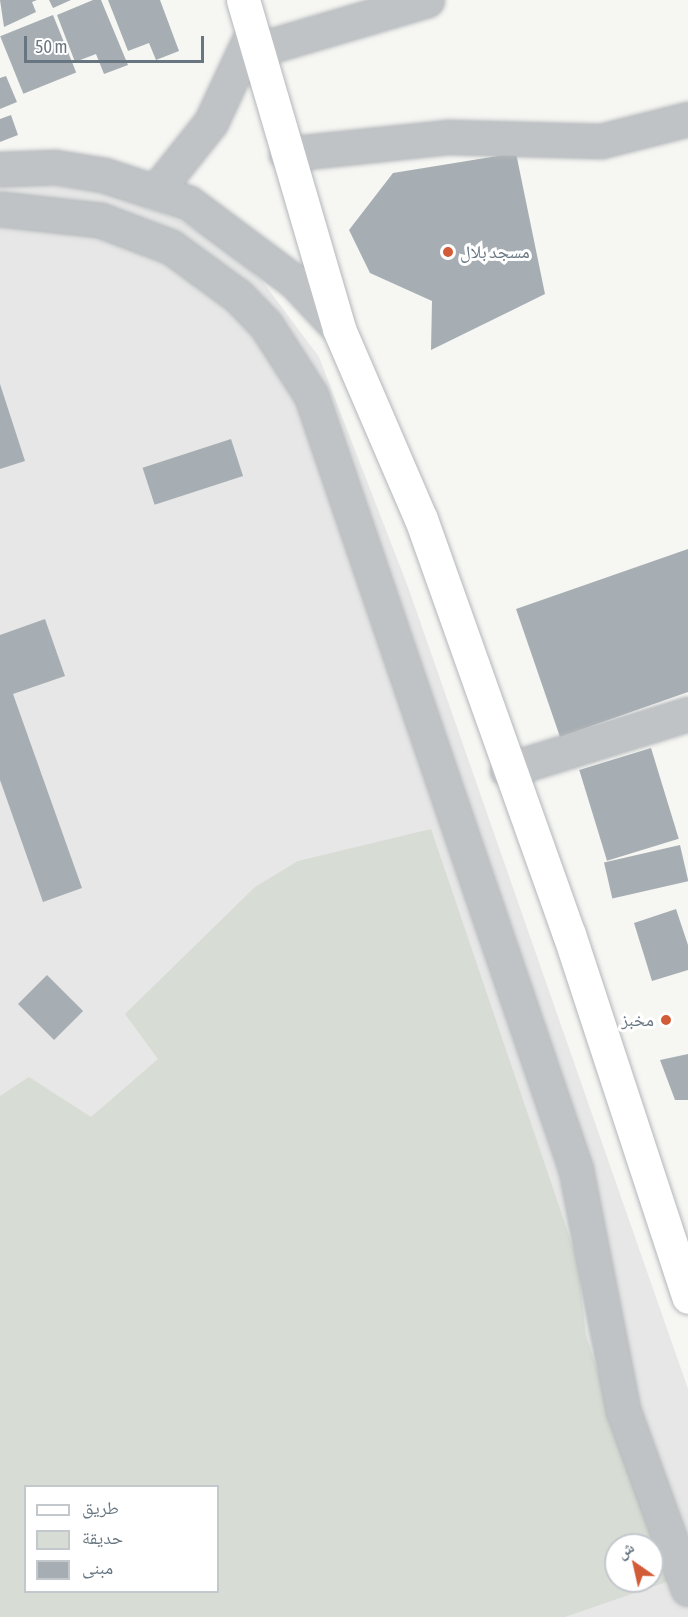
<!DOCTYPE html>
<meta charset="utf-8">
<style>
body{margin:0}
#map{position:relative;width:688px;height:1617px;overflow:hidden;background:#f6f6f3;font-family:"Asap Condensed","Noto Naskh Arabic",sans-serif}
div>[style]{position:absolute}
.built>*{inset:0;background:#e6e7e6}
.green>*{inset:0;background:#d7dcd4}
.building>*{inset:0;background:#a7aeb3;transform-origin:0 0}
.roads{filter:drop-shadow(0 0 2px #b3b7ba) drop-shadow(0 0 2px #b3b7ba)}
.minor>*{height:33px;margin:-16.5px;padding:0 16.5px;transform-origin:16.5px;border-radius:16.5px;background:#bfc3c6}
.major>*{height:33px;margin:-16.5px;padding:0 16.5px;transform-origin:16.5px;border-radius:16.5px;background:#fff}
.dots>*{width:16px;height:16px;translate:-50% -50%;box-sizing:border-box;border:3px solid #fff;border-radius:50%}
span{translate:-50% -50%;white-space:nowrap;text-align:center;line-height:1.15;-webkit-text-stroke:6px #fff;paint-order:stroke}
.poi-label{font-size:18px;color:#687681}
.left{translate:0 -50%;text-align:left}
.right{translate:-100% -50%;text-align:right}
.legend{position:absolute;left:24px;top:1485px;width:195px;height:108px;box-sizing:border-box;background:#fff;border:2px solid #c3c8cd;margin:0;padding:8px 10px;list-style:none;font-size:18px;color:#687681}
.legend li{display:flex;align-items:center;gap:12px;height:30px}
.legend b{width:30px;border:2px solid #c3c8cd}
.north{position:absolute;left:604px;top:1533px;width:60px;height:60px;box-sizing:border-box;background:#fff;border:2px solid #c3c8cd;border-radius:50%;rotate:326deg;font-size:16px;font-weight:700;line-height:24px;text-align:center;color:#687681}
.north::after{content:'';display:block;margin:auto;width:21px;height:27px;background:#d25c37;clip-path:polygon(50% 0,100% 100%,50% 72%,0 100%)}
.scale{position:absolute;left:24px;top:36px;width:180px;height:27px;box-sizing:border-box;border:3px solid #687681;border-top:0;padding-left:8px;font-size:18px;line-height:21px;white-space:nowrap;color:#687681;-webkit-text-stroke:4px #fff;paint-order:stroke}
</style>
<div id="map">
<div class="built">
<div style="clip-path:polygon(evenodd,0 178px,107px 192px,181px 221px,222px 245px,263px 282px,319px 357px,408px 587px,688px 1389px,688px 1617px,0 1617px,0 178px,26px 1486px,218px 1486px,218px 1592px,26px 1592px,26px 1486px,0 178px,616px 1545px,652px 1545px,652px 1581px,616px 1581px,616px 1545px)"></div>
</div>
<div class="green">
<div style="clip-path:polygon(evenodd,431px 829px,578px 1262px,586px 1336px,669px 1581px,565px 1617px,0 1617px,0 1096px,29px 1077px,91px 1117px,158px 1059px,125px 1014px,255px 887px,298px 861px,431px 829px,26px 1486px,218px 1486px,218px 1592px,26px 1592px,26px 1486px,431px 829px,616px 1545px,652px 1545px,652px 1581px,616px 1581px,616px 1545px)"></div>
</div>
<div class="building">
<div style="clip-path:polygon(0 0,37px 0,32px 2px,36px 12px,4px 27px)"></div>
<div style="clip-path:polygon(49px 0,71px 0,53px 8px)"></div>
<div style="clip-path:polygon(93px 0,101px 0,128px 65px,104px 74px,96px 54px,75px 62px,57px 15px)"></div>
<div style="clip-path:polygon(108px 0,160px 0,179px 51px,156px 60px,149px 43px,128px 51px)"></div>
<div style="left:53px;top:15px;width:62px;height:57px;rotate:68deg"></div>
<div style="clip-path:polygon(6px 76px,17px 102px,0 109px,0 78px)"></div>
<div style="clip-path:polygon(11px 115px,18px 135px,0 142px,0 119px)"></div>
<div style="clip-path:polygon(516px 153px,545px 294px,431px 350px,432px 301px,370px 273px,349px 230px,393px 173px)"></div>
<div style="clip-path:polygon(0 384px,25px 461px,0 469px)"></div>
<div style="left:231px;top:439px;width:39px;height:93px;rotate:72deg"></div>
<div style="clip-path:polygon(688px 549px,688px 692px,560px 737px,516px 609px)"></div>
<div style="clip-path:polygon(45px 619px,65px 676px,13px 694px,82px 888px,43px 902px,0 780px,0 635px)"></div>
<div style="left:651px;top:748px;width:95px;height:75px;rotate:73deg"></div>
<div style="left:680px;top:845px;width:37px;height:78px;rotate:77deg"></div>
<div style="clip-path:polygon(676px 909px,688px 945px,688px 970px,652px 981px,634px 923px)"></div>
<div style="left:47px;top:975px;width:51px;height:41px;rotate:45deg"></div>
<div style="clip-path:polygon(688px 1054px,688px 1100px,675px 1100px,660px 1060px)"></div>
</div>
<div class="roads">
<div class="minor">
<div style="left:257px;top:50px;width:177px;rotate:-16.4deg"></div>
<div style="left:286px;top:154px;width:164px;rotate:-6deg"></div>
<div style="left:449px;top:137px;width:152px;rotate:1.5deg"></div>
<div style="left:601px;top:141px;width:90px;rotate:-14.2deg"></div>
<div style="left:0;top:169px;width:55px;rotate:-2.1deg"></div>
<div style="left:55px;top:167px;width:50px;rotate:9.3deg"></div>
<div style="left:104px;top:175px;width:89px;rotate:18.2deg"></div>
<div style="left:189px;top:203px;width:132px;rotate:36.7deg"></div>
<div style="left:295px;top:282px;width:64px;rotate:46.9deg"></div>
<div style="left:156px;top:191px;width:88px;rotate:-51.4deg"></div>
<div style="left:211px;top:122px;width:97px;rotate:-65deg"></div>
<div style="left:0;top:209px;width:101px;rotate:6.3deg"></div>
<div style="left:100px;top:220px;width:76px;rotate:20.8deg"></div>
<div style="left:171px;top:247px;width:83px;rotate:36.2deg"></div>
<div style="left:238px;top:296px;width:40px;rotate:46deg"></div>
<div style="left:266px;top:325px;width:83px;rotate:57.3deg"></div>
<div style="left:311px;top:395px;width:819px;rotate:71.12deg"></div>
<div style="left:576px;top:1170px;width:245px;rotate:78.9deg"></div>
<div style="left:623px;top:1410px;width:190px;rotate:70deg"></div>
<div style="left:507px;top:770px;width:189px;rotate:-17.2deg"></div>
</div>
<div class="major">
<div style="left:243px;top:0;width:343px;rotate:73.7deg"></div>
<div style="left:339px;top:329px;width:207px;rotate:66.7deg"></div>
<div style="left:421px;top:519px;width:441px;rotate:70.4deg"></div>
<div style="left:569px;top:934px;width:382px;rotate:71.8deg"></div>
</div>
</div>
<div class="dots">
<div style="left:448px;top:252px;background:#d25c37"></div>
<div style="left:666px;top:1020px;background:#d25c37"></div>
</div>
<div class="poi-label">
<span class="left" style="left:460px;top:252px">مسجد بلال</span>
<span class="right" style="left:654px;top:1020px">مخبز</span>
</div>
<ul class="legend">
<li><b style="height:8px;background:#fff"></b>طريق</li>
<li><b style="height:16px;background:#d7dcd4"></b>حديقة</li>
<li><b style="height:16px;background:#a7aeb3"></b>مبنى</li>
</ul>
<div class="north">ش</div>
<div class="scale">50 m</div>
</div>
